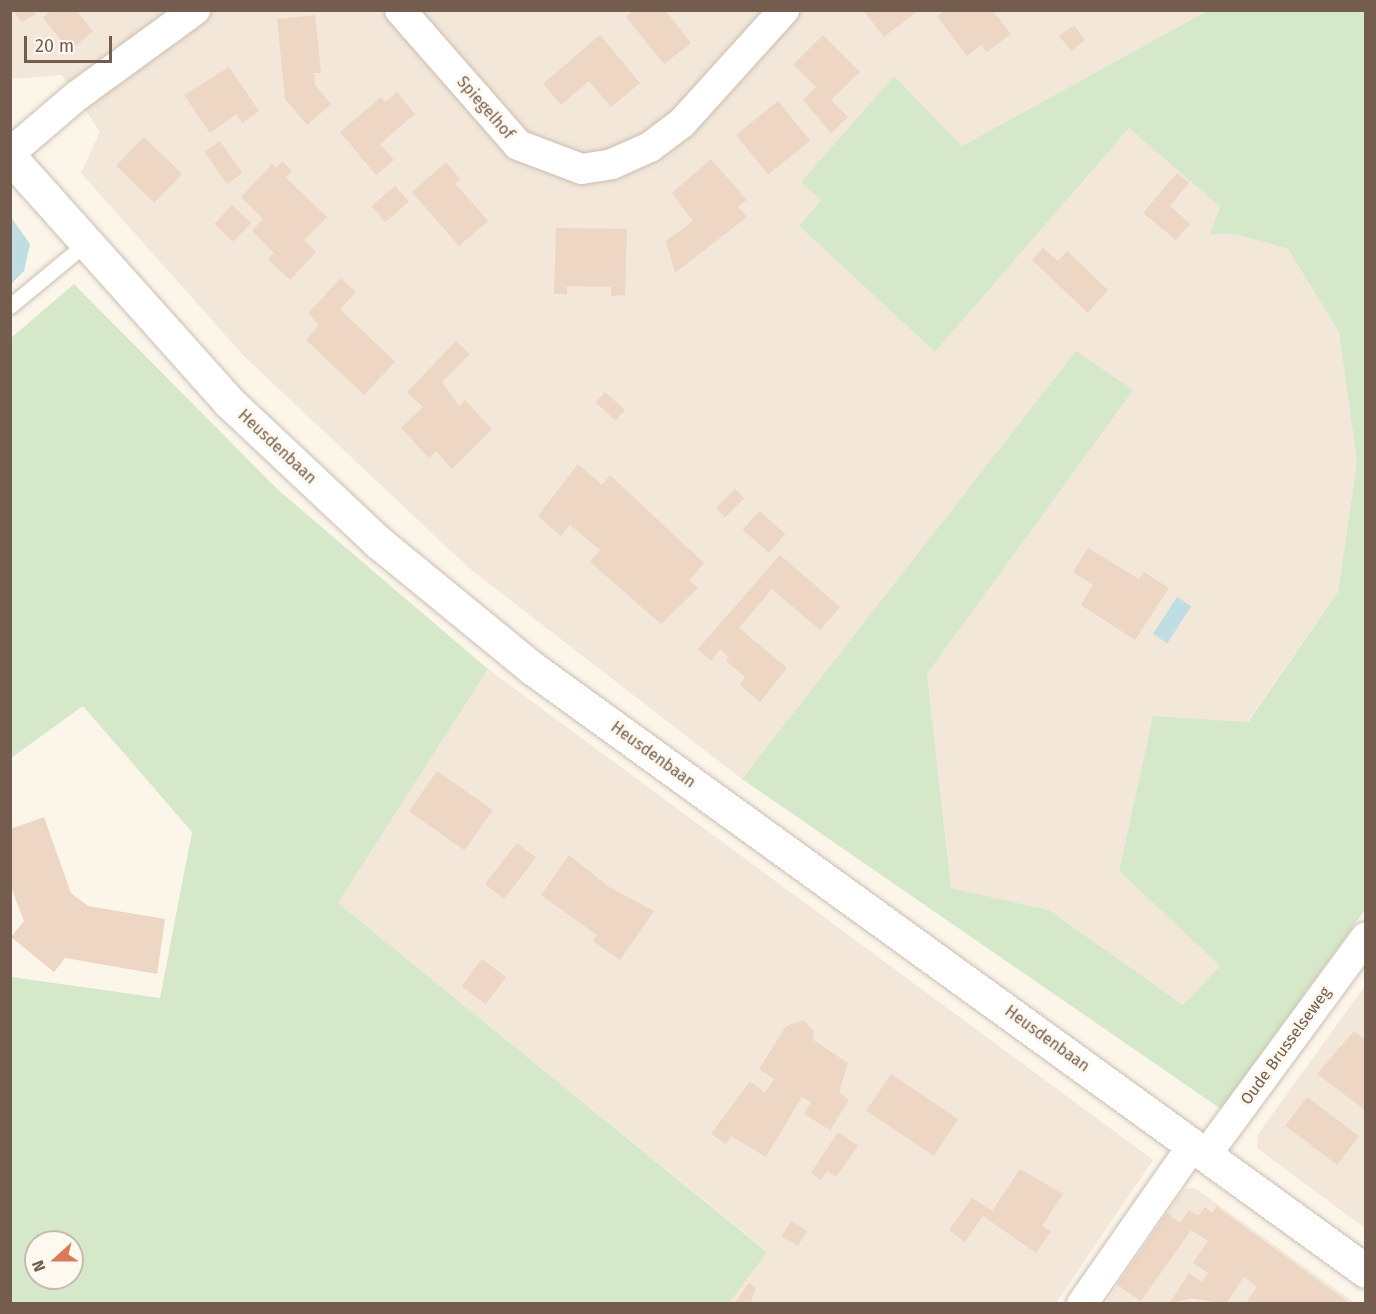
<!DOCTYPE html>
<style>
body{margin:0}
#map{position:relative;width:1376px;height:1314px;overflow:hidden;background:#fbf5ea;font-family:"Fira Sans",sans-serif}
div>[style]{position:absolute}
.residential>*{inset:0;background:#f2e7d9}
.green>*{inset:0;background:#d5e8c9}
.water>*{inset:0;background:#bfdde3;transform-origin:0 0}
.building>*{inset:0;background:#eed6c4;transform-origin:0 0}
.roads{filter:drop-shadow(0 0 2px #ccbdb0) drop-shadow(0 0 2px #ccbdb0)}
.service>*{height:15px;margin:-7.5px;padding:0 7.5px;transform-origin:7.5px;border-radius:7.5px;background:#fff}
.minor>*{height:30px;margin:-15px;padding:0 15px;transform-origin:15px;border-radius:15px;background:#fff}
.secondary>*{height:33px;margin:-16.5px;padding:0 16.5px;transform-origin:16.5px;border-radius:16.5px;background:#fff}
span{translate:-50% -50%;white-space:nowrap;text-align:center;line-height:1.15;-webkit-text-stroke:6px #fef9f0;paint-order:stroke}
.street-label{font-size:16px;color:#745d4f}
.frame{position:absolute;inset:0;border:12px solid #745d4f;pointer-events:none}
.north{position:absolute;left:24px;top:1230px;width:60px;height:60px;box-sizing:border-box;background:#fef9f0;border:2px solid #c7bbb0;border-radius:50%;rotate:249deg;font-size:16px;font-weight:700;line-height:24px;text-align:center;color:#745d4f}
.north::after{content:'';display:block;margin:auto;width:21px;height:27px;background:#d97a5a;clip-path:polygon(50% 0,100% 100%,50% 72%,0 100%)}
.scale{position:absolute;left:24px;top:36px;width:88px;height:27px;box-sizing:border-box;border:3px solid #745d4f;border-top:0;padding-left:8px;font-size:18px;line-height:21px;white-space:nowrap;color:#745d4f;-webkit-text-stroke:4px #fef9f0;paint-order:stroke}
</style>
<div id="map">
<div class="residential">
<div style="clip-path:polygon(11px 11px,1207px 11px,962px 146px,894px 76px,802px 182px,821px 200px,799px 226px,935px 352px,1129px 128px,1220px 207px,1210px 234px,1235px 234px,1288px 249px,1339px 332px,1357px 462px,1338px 592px,1247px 722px,1153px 716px,1119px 871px,1220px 966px,1183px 1005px,1049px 910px,951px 888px,927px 674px,1132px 389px,1076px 352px,742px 779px,469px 568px,244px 356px,81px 173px,100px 132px,62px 75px,11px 79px)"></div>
<div style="clip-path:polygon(488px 669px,1153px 1160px,1056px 1303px,729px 1303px,767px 1251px,338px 903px)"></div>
<div style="clip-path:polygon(1365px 986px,1365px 1228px,1257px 1148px,1258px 1134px)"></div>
<div style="clip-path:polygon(1195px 1188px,1355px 1303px,1105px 1304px,1184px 1189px)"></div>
</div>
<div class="green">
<div style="clip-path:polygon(1207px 11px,1365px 11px,1365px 910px,1221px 1109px,742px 779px,1076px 351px,1133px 390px,927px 674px,951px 888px,1049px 910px,1183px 1005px,1220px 966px,1119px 871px,1153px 716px,1248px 722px,1338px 592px,1357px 462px,1339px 332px,1288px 249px,1235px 234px,1210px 234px,1220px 207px,1129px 128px,935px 352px,799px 226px,821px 200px,801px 182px,894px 76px,962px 146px)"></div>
<div style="clip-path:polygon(evenodd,74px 284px,277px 489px,488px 669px,338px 903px,767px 1252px,729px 1303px,11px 1303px,11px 977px,160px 998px,192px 832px,83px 706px,11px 758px,11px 338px,74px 284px,36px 1242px,72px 1242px,72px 1278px,36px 1278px,36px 1242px)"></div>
</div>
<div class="water">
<div style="clip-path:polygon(10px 216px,30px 244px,24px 271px,11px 284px)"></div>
<div style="left:1177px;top:597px;width:17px;height:44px;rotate:33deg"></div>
</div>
<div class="building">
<div style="clip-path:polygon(12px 10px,33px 10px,36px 14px,22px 22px)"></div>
<div style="clip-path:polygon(51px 10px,76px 10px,93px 31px,70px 51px,43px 18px)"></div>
<div style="clip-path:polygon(633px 10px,665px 10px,691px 43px,664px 64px,626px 17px)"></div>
<div style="clip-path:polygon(863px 10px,919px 10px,884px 37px)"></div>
<div style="clip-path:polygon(945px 10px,992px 10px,1011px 34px,987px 52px,981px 45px,967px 56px,937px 16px)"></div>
<div style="clip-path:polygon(315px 15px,321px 73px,314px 73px,315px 85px,331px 104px,307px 125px,285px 99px,277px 19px)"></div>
<div style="clip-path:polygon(1074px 25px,1085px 40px,1072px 51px,1059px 36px)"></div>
<div style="clip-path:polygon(600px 35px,640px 83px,611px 107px,589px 81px,561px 105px,543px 84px)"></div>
<div style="clip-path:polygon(823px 35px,860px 72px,831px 100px,848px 117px,831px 133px,803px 100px,816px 87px,793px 65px)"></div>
<div style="clip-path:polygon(229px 67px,259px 111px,242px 123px,236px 114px,210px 133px,184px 95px)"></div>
<div style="clip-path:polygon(397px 92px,415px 114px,380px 144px,394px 160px,376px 175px,340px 132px,381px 97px,385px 102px)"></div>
<div style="left:778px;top:101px;width:51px;height:54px;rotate:51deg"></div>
<div style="left:144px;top:137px;width:53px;height:40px;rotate:44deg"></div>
<div style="left:220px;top:141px;width:39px;height:19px;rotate:55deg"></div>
<div style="clip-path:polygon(711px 159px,747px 200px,738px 206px,747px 217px,675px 273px,666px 241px,693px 221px,672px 193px)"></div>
<div style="clip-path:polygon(282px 161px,292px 171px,285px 177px,327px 217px,304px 240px,316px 252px,290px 280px,268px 259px,274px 253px,252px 231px,263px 219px,241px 197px,272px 164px,276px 168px)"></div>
<div style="clip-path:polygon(446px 162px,460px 179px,455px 183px,488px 221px,459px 246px,412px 192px)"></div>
<div style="clip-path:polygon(1177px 173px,1189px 183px,1170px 206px,1190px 224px,1176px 240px,1143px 213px)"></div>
<div style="left:395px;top:186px;width:21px;height:31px;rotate:49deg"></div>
<div style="left:232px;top:205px;width:26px;height:26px;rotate:43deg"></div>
<div style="clip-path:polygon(556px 228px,627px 229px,625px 295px,611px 296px,611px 287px,567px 286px,567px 294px,554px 294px)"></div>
<div style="clip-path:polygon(1043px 248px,1058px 261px,1067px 251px,1108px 290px,1088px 313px,1032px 260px)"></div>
<div style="clip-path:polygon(341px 278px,356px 292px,340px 309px,395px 362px,364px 395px,306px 340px,319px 325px,308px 313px)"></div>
<div style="clip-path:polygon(456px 341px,470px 354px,442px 382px,459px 406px,465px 400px,492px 429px,452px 469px,436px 451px,429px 458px,401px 428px,423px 407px,407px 392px)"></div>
<div style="left:605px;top:392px;width:27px;height:14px;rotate:42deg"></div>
<div style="clip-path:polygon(578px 464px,602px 485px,610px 475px,704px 563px,689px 580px,698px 588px,661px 624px,590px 562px,600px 550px,570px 525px,561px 536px,538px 516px)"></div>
<div style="left:735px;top:489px;width:13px;height:27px;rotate:45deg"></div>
<div style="left:759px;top:511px;width:35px;height:25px;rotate:41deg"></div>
<div style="clip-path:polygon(1088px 548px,1139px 579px,1144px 572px,1169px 588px,1135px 640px,1081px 605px,1093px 585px,1073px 572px)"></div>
<div style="clip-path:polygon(780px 555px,840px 607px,820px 630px,772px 589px,739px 628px,787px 668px,760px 702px,740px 685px,745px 677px,726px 661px,729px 657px,720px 649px,711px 661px,698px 649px)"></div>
<div style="left:437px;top:771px;width:68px;height:49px;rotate:35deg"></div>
<div style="clip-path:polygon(44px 817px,71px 893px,88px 906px,165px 919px,157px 974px,65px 958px,54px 972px,11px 937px,24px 921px,10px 885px,10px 829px)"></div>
<div style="left:517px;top:843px;width:24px;height:52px;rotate:38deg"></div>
<div style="clip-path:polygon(569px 855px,609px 887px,654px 911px,620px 960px,593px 941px,597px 935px,541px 895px)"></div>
<div style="left:482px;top:959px;width:30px;height:34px;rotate:37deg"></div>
<div style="clip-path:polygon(804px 1020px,814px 1032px,813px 1040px,848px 1063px,839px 1092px,849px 1100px,830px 1130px,804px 1114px,811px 1102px,802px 1097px,766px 1157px,731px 1136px,726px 1144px,711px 1134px,750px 1081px,765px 1093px,774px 1079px,759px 1069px,786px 1026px)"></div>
<div style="clip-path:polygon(1354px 1031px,1365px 1040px,1365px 1110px,1317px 1074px)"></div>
<div style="left:891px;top:1074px;width:81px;height:44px;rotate:34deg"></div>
<div style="left:1307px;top:1097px;width:65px;height:36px;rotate:37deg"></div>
<div style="clip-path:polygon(838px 1132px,858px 1146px,836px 1177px,827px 1171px,821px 1180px,811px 1173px)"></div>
<div style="clip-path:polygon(1020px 1169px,1063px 1194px,1042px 1226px,1051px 1231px,1036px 1253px,983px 1216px,965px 1242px,949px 1230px,972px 1198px,992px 1211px)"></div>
<div style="clip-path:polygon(1217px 1206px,1227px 1214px,1351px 1304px,1245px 1304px,1257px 1287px,1244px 1277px,1226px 1304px,1190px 1298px,1169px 1304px,1189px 1273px,1202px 1282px,1208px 1273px,1193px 1263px,1208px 1241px,1191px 1230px,1141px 1301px,1117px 1285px,1167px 1213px,1180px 1223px,1189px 1210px,1198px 1216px,1205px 1207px,1212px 1213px)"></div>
<div style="left:791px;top:1221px;width:19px;height:18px;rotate:32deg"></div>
<div style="clip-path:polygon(749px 1283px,756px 1288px,750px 1304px,734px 1304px)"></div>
</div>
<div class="roads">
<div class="service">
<div style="left:10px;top:306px;width:97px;rotate:-39.6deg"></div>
</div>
<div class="minor">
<div style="left:400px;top:10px;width:179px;rotate:48.8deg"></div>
<div style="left:518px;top:145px;width:68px;rotate:20.6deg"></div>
<div style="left:582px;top:169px;width:30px;rotate:-9deg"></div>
<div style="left:612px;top:164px;width:42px;rotate:-24.1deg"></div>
<div style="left:650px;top:147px;width:39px;rotate:-37deg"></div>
<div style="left:681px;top:124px;width:154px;rotate:-47.9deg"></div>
<div style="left:10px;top:153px;width:89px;rotate:-40.5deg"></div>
<div style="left:78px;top:95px;width:145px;rotate:-36deg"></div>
<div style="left:1206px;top:1155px;width:270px;rotate:-53.7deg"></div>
<div style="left:1082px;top:1304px;width:194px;rotate:-55.1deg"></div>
</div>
<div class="secondary">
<div style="left:10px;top:157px;width:330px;rotate:48.2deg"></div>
<div style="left:230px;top:403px;width:203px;rotate:43.2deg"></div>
<div style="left:378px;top:542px;width:199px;rotate:39.3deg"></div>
<div style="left:532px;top:668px;width:1029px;rotate:35.87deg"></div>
</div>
</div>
<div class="street-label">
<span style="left:485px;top:108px;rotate:49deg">Spiegelhof</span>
<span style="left:277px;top:447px;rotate:43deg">Heusdenbaan</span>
<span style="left:653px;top:755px;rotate:36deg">Heusdenbaan</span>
<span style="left:1047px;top:1039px;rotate:36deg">Heusdenbaan</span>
<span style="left:1286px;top:1046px;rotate:-54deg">Oude Brusselseweg</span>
</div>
<div class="frame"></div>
<div class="north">N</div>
<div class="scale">20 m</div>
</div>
